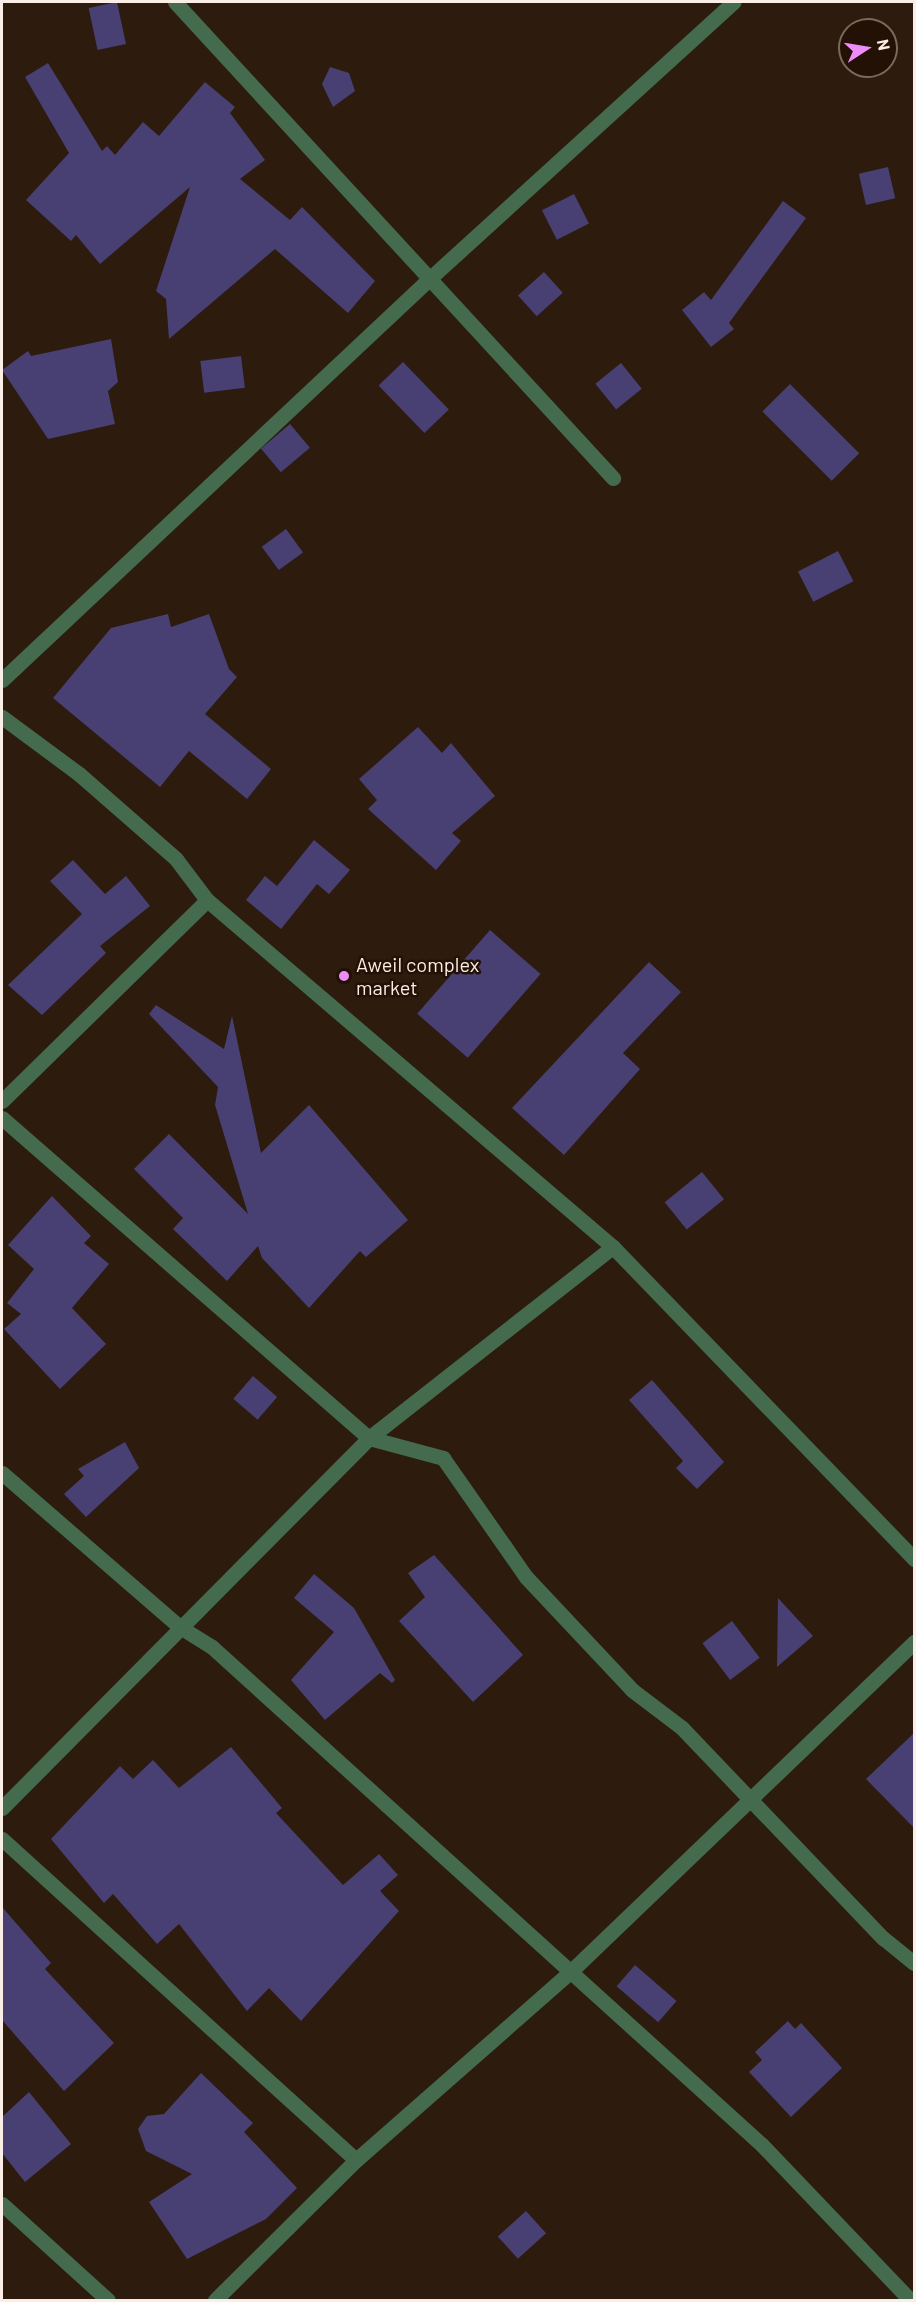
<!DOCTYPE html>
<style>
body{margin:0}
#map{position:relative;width:916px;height:2302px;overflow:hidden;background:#2d1b0e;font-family:Barlow,sans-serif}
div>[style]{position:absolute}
.building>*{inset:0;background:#483f73;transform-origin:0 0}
.minor>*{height:15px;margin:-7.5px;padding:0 7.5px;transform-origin:7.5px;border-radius:7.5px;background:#446b4e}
.dots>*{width:16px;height:16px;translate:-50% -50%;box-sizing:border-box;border:3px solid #231105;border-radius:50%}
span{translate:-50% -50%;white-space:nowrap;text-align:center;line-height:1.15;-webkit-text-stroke:5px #231105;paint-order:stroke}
.poi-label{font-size:20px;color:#fbeee6}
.left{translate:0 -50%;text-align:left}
.frame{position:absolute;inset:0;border:3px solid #fbeee6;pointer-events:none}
.north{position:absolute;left:838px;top:18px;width:60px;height:60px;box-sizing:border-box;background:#231105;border:2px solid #79695f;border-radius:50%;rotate:78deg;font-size:16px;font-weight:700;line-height:24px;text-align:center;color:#fbeee6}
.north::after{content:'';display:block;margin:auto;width:21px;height:27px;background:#ee8cf8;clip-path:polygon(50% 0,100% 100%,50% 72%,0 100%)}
</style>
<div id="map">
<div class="building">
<div style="left:117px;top:2px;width:43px;height:29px;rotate:78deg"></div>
<div style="clip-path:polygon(48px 63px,102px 151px,107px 146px,115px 155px,143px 122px,159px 136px,205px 82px,235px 107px,230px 113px,265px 160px,240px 179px,290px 220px,302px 207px,375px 281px,348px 313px,275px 249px,169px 339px,166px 299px,156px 291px,190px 187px,100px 264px,76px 235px,71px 241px,26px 200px,69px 153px,25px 77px)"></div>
<div style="clip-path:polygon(330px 67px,349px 73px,355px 91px,333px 107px,322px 84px)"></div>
<div style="left:888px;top:167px;width:32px;height:30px;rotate:77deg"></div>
<div style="left:574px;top:194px;width:33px;height:36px;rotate:63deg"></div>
<div style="clip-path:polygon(783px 201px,806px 218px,729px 323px,734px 329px,711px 347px,682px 310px,704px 292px,711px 300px)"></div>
<div style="left:544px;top:272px;width:28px;height:35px;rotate:48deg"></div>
<div style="clip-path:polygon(111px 339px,118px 382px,108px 391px,115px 424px,48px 439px,2px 370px,28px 351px,31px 356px)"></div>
<div style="left:241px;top:356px;width:32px;height:41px;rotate:83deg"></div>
<div style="left:403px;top:362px;width:66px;height:34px;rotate:46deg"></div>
<div style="left:621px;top:363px;width:33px;height:33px;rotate:51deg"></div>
<div style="left:790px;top:384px;width:98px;height:39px;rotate:45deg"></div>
<div style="left:290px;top:424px;width:31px;height:38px;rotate:50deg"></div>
<div style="left:286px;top:529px;width:29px;height:30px;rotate:54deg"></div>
<div style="left:838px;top:551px;width:34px;height:45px;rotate:63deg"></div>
<div style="clip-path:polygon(168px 614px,171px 627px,209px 614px,229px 669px,237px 677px,205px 714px,271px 769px,247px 799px,189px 751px,160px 787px,53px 698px,111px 628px)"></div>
<div style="clip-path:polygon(418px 727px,442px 753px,451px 743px,495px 796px,452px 833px,461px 841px,436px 870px,368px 809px,377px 800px,359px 779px)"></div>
<div style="clip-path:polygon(314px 840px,350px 870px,329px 894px,317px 884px,281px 929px,246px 900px,265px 876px,277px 886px)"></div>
<div style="clip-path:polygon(73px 860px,105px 894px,126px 876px,150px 906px,100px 946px,106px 953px,42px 1015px,8px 985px,82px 914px,50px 881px)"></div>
<div style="left:490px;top:930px;width:67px;height:111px;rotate:41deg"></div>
<div style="clip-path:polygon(649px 962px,681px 992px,623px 1053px,640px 1069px,564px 1155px,512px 1108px)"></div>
<div style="clip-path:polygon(156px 1005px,224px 1049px,232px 1016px,261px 1153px,309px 1105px,408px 1220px,366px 1257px,360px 1251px,309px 1308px,262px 1258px,258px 1246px,227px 1281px,173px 1229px,183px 1218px,134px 1169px,169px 1134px,248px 1214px,215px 1105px,218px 1087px,149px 1014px)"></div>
<div style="left:702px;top:1172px;width:35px;height:48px;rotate:51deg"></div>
<div style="clip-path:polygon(52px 1196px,91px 1236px,84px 1243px,109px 1264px,72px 1308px,106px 1344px,60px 1389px,4px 1329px,21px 1314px,7px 1303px,34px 1269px,8px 1245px)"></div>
<div style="left:253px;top:1376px;width:32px;height:30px;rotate:41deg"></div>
<div style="clip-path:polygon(652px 1380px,724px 1462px,697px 1489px,676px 1468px,683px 1461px,629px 1400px)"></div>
<div style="clip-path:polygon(125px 1442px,139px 1468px,86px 1517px,64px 1494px,84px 1476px,78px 1469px)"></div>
<div style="clip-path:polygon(434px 1555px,523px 1655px,473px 1702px,399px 1621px,425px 1597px,408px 1573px)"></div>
<div style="clip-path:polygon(314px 1574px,354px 1608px,395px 1680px,392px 1683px,380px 1673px,325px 1720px,291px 1680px,334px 1632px,294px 1598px)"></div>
<div style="clip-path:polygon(778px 1598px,813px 1636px,777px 1667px)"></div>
<div style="left:732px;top:1621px;width:46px;height:37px;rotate:53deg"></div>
<div style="clip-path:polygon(915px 1732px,915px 1829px,866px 1779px)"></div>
<div style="clip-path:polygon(231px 1747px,282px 1808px,276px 1813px,343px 1885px,379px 1854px,398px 1875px,380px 1891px,399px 1911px,301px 2021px,269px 1988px,247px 2011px,179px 1924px,157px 1944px,113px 1894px,104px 1903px,51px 1839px,120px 1766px,133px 1779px,153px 1760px,179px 1788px)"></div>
<div style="clip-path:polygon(2px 1907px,51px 1963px,45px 1969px,114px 2043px,64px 2091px,2px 2020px)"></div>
<div style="left:635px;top:1965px;width:55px;height:28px;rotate:41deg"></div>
<div style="clip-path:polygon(788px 2021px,795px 2029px,801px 2023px,842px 2068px,791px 2117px,749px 2072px,762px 2060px,755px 2052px)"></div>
<div style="clip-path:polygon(201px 2073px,253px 2123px,244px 2132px,297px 2188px,266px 2219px,187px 2259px,149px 2202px,192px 2174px,146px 2151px,138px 2129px,147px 2116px,164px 2114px)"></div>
<div style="clip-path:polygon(29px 2092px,71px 2144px,25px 2182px,2px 2153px,2px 2117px)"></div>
<div style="left:526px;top:2211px;width:30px;height:38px;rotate:48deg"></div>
</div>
<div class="minor">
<div style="left:175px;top:2px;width:647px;rotate:47.38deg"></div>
<div style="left:2px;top:680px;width:584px;rotate:-43.2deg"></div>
<div style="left:428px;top:280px;width:413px;rotate:-42.3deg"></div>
<div style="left:2px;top:717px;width:96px;rotate:36.5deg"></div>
<div style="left:79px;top:774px;width:129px;rotate:41.2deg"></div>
<div style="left:176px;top:859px;width:51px;rotate:52.9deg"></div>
<div style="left:207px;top:900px;width:534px;rotate:40.52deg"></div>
<div style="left:613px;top:1247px;width:434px;rotate:46deg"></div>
<div style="left:2px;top:1101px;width:287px;rotate:-44.4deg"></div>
<div style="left:2px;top:1118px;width:487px;rotate:41.1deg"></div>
<div style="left:369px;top:1438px;width:77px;rotate:15.1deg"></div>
<div style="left:443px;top:1458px;width:145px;rotate:55.1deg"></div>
<div style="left:526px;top:1577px;width:155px;rotate:46.8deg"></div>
<div style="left:632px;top:1690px;width:63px;rotate:37.2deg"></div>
<div style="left:682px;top:1728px;width:291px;rotate:46.3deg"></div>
<div style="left:883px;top:1938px;width:40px;rotate:39deg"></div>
<div style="left:2px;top:1473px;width:235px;rotate:40.9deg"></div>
<div style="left:180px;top:1627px;width:38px;rotate:32deg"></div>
<div style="left:212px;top:1647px;width:742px;rotate:42.16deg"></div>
<div style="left:762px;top:2145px;width:214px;rotate:46.3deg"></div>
<div style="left:2px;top:1808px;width:521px;rotate:-45.23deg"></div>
<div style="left:369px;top:1438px;width:310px;rotate:-38.1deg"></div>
<div style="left:2px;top:1839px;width:478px;rotate:42.2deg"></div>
<div style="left:2px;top:2204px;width:143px;rotate:42.2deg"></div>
<div style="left:215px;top:2300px;width:199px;rotate:-44.8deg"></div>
<div style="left:356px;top:2160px;width:282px;rotate:-41.3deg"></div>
<div style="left:568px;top:1974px;width:480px;rotate:-43.8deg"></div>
</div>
<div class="dots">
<div style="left:344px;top:976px;background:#ee8cf8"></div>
</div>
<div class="poi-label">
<span class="left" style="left:356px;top:976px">Aweil complex<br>market</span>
</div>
<div class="frame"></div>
<div class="north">N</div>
</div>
